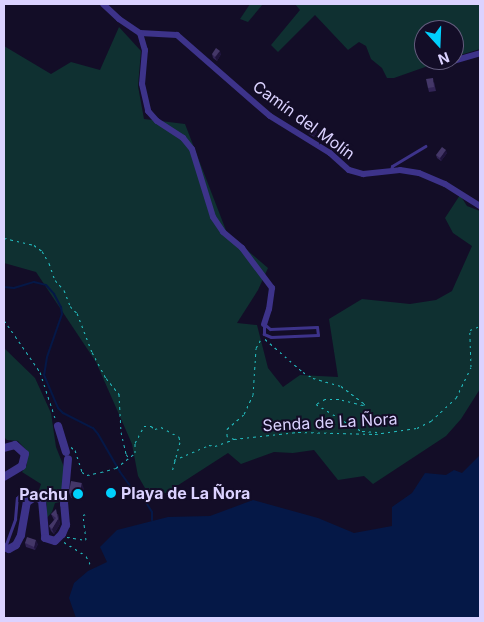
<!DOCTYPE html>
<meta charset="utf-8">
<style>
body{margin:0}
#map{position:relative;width:484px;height:622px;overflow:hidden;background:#130d27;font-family:Inter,sans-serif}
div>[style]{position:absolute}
.green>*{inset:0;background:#0f3031}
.water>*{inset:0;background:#051847}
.stream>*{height:2px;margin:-1px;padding:0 1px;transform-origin:1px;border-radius:1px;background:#051847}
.path>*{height:1px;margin-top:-0.5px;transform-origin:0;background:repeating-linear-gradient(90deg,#23bfc2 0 2.5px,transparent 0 6.5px)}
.service>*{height:3px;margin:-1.5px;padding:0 1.5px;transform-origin:1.5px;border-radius:1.5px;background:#3d338a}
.minor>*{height:6px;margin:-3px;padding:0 3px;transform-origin:3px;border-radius:3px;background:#3d338a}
.tertiary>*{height:8px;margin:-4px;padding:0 4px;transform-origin:4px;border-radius:4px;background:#3d338a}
.wall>*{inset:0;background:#322456}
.shaded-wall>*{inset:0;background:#1e133b}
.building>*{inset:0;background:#443768;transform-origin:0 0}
.dots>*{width:14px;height:14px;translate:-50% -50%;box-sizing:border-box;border:2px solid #130d27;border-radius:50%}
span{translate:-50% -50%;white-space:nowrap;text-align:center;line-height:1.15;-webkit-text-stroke:4px #130d27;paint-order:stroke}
.street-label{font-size:16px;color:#dbd2ff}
.poi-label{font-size:16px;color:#dbd2ff;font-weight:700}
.left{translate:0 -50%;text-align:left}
.right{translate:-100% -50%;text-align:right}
.frame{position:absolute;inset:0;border:5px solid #dbd2ff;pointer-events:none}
.north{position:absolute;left:414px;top:20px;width:50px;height:50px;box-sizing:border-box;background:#130d27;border:1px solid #635c7d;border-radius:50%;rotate:160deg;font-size:14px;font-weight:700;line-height:20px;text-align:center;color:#dbd2ff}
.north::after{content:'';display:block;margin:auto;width:18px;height:22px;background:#00d0fd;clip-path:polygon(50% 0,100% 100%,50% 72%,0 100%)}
</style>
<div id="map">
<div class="green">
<div style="clip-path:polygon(250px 4px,263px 4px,248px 22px,240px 19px)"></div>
<div style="clip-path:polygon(295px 4px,480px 4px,480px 49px,454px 57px,454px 30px,424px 30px,424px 60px,445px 60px,394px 78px,387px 78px,382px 68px,371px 59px,366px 46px,359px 42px,348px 50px,315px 15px,278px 52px,271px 45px,300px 10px)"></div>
<div style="clip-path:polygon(119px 27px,141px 51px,138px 86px,144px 119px,185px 124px,227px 233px,268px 268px,258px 290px,237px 323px,257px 325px,268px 368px,283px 387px,300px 375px,338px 377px,329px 319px,362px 299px,410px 304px,436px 300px,452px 291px,472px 246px,453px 233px,445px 218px,460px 195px,467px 206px,480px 211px,480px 389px,461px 419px,446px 436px,373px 484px,364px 476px,338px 480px,314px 450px,293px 453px,274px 452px,241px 464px,228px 453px,166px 493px,149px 495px,138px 476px,132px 444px,96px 362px,36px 272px,4px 263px,4px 46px,51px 74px,71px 62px,100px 70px)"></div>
<div style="clip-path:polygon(4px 348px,35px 378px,51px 413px,56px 447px,64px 467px,64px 480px,60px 502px,55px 503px,52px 512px,46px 519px,47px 504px,39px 490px,41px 484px,22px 472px,27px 465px,27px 451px,18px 441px,7px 440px,4px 437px)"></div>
</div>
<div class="water">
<div style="clip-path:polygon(480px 455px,480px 618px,76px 618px,69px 598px,74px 583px,88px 571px,107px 562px,100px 547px,117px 530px,168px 517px,210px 516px,253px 500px,318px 518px,354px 533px,392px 526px,392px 507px,412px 493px,425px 473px,446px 475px,454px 470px,462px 473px)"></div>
</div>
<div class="stream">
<div style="left:4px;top:287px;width:10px;rotate:6deg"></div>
<div style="left:14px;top:288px;width:21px;rotate:-17deg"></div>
<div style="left:34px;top:282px;width:12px;rotate:14deg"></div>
<div style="left:46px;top:285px;width:12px;rotate:48deg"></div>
<div style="left:54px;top:294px;width:15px;rotate:62deg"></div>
<div style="left:61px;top:307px;width:7px;rotate:82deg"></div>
<div style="left:62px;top:314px;width:46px;rotate:109.2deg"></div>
<div style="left:47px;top:357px;width:18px;rotate:99deg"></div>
<div style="left:44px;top:375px;width:36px;rotate:67deg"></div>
<div style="left:58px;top:408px;width:7px;rotate:45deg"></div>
<div style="left:63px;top:413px;width:34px;rotate:27deg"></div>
<div style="left:93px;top:428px;width:8px;rotate:50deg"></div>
<div style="left:98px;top:434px;width:44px;rotate:59.9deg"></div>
<div style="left:120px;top:472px;width:17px;rotate:54deg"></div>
<div style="left:130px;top:486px;width:16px;rotate:40deg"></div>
<div style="left:142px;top:496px;width:19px;rotate:58deg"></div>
<div style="left:152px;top:512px;width:8px;rotate:90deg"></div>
</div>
<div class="path">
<div style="left:4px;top:238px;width:31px;rotate:13deg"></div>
<div style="left:34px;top:245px;width:10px;rotate:37deg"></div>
<div style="left:42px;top:251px;width:14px;rotate:60deg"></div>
<div style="left:49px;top:263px;width:18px;rotate:71deg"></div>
<div style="left:55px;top:280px;width:13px;rotate:48deg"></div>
<div style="left:64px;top:290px;width:17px;rotate:69deg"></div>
<div style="left:70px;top:306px;width:10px;rotate:45deg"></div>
<div style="left:77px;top:313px;width:42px;rotate:69deg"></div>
<div style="left:92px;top:352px;width:30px;rotate:62deg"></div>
<div style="left:106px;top:378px;width:21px;rotate:51deg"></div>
<div style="left:119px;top:394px;width:38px;rotate:87deg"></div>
<div style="left:121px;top:432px;width:23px;rotate:77deg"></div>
<div style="left:126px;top:454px;width:5px;rotate:53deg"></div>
<div style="left:4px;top:320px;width:63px;rotate:55.3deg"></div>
<div style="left:40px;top:372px;width:52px;rotate:71.9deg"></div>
<div style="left:265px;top:339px;width:50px;rotate:41deg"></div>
<div style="left:303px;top:372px;width:12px;rotate:31deg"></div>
<div style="left:313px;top:378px;width:29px;rotate:16deg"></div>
<div style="left:341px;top:386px;width:30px;rotate:37deg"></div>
<div style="left:365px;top:404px;width:2px;rotate:153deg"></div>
<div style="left:363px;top:405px;width:25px;rotate:-166deg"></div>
<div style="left:339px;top:399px;width:14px;rotate:180deg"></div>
<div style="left:325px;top:399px;width:10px;rotate:151deg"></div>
<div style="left:316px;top:404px;width:42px;rotate:31.4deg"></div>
<div style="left:352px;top:426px;width:11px;rotate:27deg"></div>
<div style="left:362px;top:431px;width:15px;rotate:4deg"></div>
<div style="left:234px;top:439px;width:8px;rotate:-157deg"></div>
<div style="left:227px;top:436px;width:7px;rotate:-90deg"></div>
<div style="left:227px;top:429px;width:23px;rotate:-41deg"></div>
<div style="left:244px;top:414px;width:21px;rotate:-65deg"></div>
<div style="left:253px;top:395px;width:47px;rotate:-86.3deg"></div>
<div style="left:256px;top:348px;width:10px;rotate:-61deg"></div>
<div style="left:71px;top:447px;width:5px;rotate:37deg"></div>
<div style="left:75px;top:450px;width:23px;rotate:72deg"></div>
<div style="left:82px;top:472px;width:6px;rotate:31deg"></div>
<div style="left:87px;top:475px;width:14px;rotate:-12deg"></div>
<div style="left:101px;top:472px;width:16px;rotate:-15deg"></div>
<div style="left:116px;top:468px;width:24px;rotate:-38deg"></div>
<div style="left:135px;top:453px;width:10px;rotate:-90deg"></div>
<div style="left:135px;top:443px;width:19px;rotate:-62deg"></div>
<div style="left:144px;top:426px;width:7px"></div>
<div style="left:151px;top:426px;width:5px;rotate:37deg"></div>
<div style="left:155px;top:429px;width:6px;rotate:-18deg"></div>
<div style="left:161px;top:427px;width:21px;rotate:29deg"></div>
<div style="left:179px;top:437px;width:5px;rotate:79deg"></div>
<div style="left:180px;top:442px;width:31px;rotate:105deg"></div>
<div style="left:174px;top:460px;width:38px;rotate:-23deg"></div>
<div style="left:209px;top:445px;width:6px;rotate:9deg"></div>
<div style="left:215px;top:446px;width:20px;rotate:-20deg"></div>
<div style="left:234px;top:439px;width:64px;rotate:-6.2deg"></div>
<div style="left:298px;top:432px;width:77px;rotate:1.5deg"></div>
<div style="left:375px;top:434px;width:42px;rotate:-8.1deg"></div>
<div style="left:417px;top:428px;width:16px;rotate:-27deg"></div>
<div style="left:431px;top:421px;width:34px;rotate:-43deg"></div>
<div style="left:456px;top:398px;width:34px;rotate:-64deg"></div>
<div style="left:471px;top:367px;width:37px;rotate:-92deg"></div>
<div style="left:470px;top:330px;width:11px;rotate:-22deg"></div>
<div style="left:67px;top:537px;width:19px;rotate:9deg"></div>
<div style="left:86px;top:540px;width:25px;rotate:-97deg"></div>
<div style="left:83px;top:515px;width:3px;rotate:-18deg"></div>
<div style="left:64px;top:542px;width:26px;rotate:32deg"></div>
<div style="left:86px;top:556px;width:9px;rotate:63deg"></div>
</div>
<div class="service">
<div style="left:391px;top:170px;width:4px;rotate:-76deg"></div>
<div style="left:392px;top:166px;width:39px;rotate:-31deg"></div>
<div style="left:264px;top:324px;width:8px;rotate:40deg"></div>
<div style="left:270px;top:329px;width:47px;rotate:-2.4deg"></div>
<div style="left:317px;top:327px;width:8px;rotate:83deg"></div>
<div style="left:318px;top:335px;width:47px;rotate:177.6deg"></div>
<div style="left:271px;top:337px;width:8px;rotate:-157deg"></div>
<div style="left:264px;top:334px;width:10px;rotate:-90deg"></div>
<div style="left:5px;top:547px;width:30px;rotate:-70deg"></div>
<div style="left:15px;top:519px;width:21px;rotate:-85deg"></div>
<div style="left:17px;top:498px;width:13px;rotate:-48deg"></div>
</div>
<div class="minor">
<div style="left:103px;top:4px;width:22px;rotate:43deg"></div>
<div style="left:119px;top:19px;width:25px;rotate:34deg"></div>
<div style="left:140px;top:33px;width:37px;rotate:3deg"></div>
<div style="left:177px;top:35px;width:123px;rotate:41.1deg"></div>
<div style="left:270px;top:116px;width:70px;rotate:31.7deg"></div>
<div style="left:330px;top:153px;width:25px;rotate:42deg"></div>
<div style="left:349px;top:170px;width:15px;rotate:16deg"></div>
<div style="left:363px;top:174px;width:37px;rotate:-6deg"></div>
<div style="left:400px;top:170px;width:19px;rotate:9deg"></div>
<div style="left:419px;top:173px;width:28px;rotate:23deg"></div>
<div style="left:445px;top:184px;width:41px;rotate:32.2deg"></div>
<div style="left:140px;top:33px;width:18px;rotate:74deg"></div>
<div style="left:145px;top:50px;width:34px;rotate:95deg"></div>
<div style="left:142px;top:84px;width:28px;rotate:77deg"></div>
<div style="left:148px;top:111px;width:13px;rotate:48deg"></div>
<div style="left:157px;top:121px;width:31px;rotate:33deg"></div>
<div style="left:183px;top:138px;width:14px;rotate:51deg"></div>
<div style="left:192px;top:149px;width:71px;rotate:72.8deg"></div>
<div style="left:213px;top:217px;width:18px;rotate:56deg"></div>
<div style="left:223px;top:232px;width:25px;rotate:40deg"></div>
<div style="left:242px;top:248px;width:50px;rotate:53.1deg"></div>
<div style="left:272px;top:288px;width:21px;rotate:98deg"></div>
<div style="left:269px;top:309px;width:16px;rotate:108deg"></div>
<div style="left:446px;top:63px;width:35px;rotate:-16deg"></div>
</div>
<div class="tertiary">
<div style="left:58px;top:426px;width:27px;rotate:73deg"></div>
<div style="left:4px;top:448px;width:11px;rotate:-15deg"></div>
<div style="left:15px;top:445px;width:13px;rotate:42deg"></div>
<div style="left:25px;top:454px;width:12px;rotate:104deg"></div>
<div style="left:22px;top:466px;width:21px;rotate:149deg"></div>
<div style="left:4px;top:547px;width:5px;rotate:22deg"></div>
<div style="left:9px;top:549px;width:8px;rotate:-30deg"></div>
<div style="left:16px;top:545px;width:11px;rotate:-63deg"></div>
<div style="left:21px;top:535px;width:34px;rotate:-80deg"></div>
<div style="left:27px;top:502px;width:9px;rotate:-32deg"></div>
<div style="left:35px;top:497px;width:8px;rotate:23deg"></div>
<div style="left:42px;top:500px;width:38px;rotate:85deg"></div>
<div style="left:45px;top:538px;width:10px;rotate:17deg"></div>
<div style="left:55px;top:541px;width:10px;rotate:-45deg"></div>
<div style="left:62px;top:534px;width:10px;rotate:-66deg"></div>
<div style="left:66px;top:525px;width:21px;rotate:-95deg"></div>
<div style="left:64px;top:504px;width:45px;rotate:-84.9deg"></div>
</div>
<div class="wall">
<div style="clip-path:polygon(212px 54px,221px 54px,217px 61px,213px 58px)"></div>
<div style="clip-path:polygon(434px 82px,436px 91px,429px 92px,428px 88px)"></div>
<div style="clip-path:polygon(316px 128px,317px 132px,314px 137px,309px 134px,308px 131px)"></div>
<div style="clip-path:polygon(447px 153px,441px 161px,437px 158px,436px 155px)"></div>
<div style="clip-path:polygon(84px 489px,82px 500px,71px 498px,69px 493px)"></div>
<div style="clip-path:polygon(51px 514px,58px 514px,60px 524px,54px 534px,51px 531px,49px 526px,54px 520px)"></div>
<div style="clip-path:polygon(25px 543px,38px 544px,35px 550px,26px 547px)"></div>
</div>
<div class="shaded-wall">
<div style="clip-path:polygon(220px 51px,221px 54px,217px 61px,215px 57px)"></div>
<div style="clip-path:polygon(316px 128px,317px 132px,314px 137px,312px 133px)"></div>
<div style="clip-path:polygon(446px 150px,447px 153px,441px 161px,440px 158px)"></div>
<div style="clip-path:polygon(82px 483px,84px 489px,82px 500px,80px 495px)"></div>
<div style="clip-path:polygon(56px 509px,60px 524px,54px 534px,52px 529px,58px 519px)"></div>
<div style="clip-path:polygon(36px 540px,38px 544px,35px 550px,34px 547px)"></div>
</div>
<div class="building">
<div style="clip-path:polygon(216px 48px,220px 51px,215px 57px,212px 54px)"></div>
<div style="clip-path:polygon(433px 78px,434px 87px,428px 88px,426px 79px)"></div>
<div style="clip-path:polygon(312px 126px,316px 128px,312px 133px,308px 131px)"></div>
<div style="left:442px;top:147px;width:5px;height:10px;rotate:37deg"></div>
<div style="left:71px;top:481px;width:11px;height:12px;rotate:10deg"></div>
<div style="clip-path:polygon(56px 509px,58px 519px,52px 529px,49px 526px,56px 518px,51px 514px)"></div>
<div style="clip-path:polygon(27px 537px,36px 540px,34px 547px,25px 543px)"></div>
</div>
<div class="dots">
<div style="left:111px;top:493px;background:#00d0fd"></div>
<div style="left:78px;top:494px;background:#00d0fd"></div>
</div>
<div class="street-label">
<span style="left:304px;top:120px;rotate:36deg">Camín del Molín</span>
<span style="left:330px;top:422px;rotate:-3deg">Senda de La Ñora</span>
</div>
<div class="poi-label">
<span class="left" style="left:121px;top:493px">Playa de La Ñora</span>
<span class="right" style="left:68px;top:494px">Pachu</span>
</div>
<div class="frame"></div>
<div class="north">N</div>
</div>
